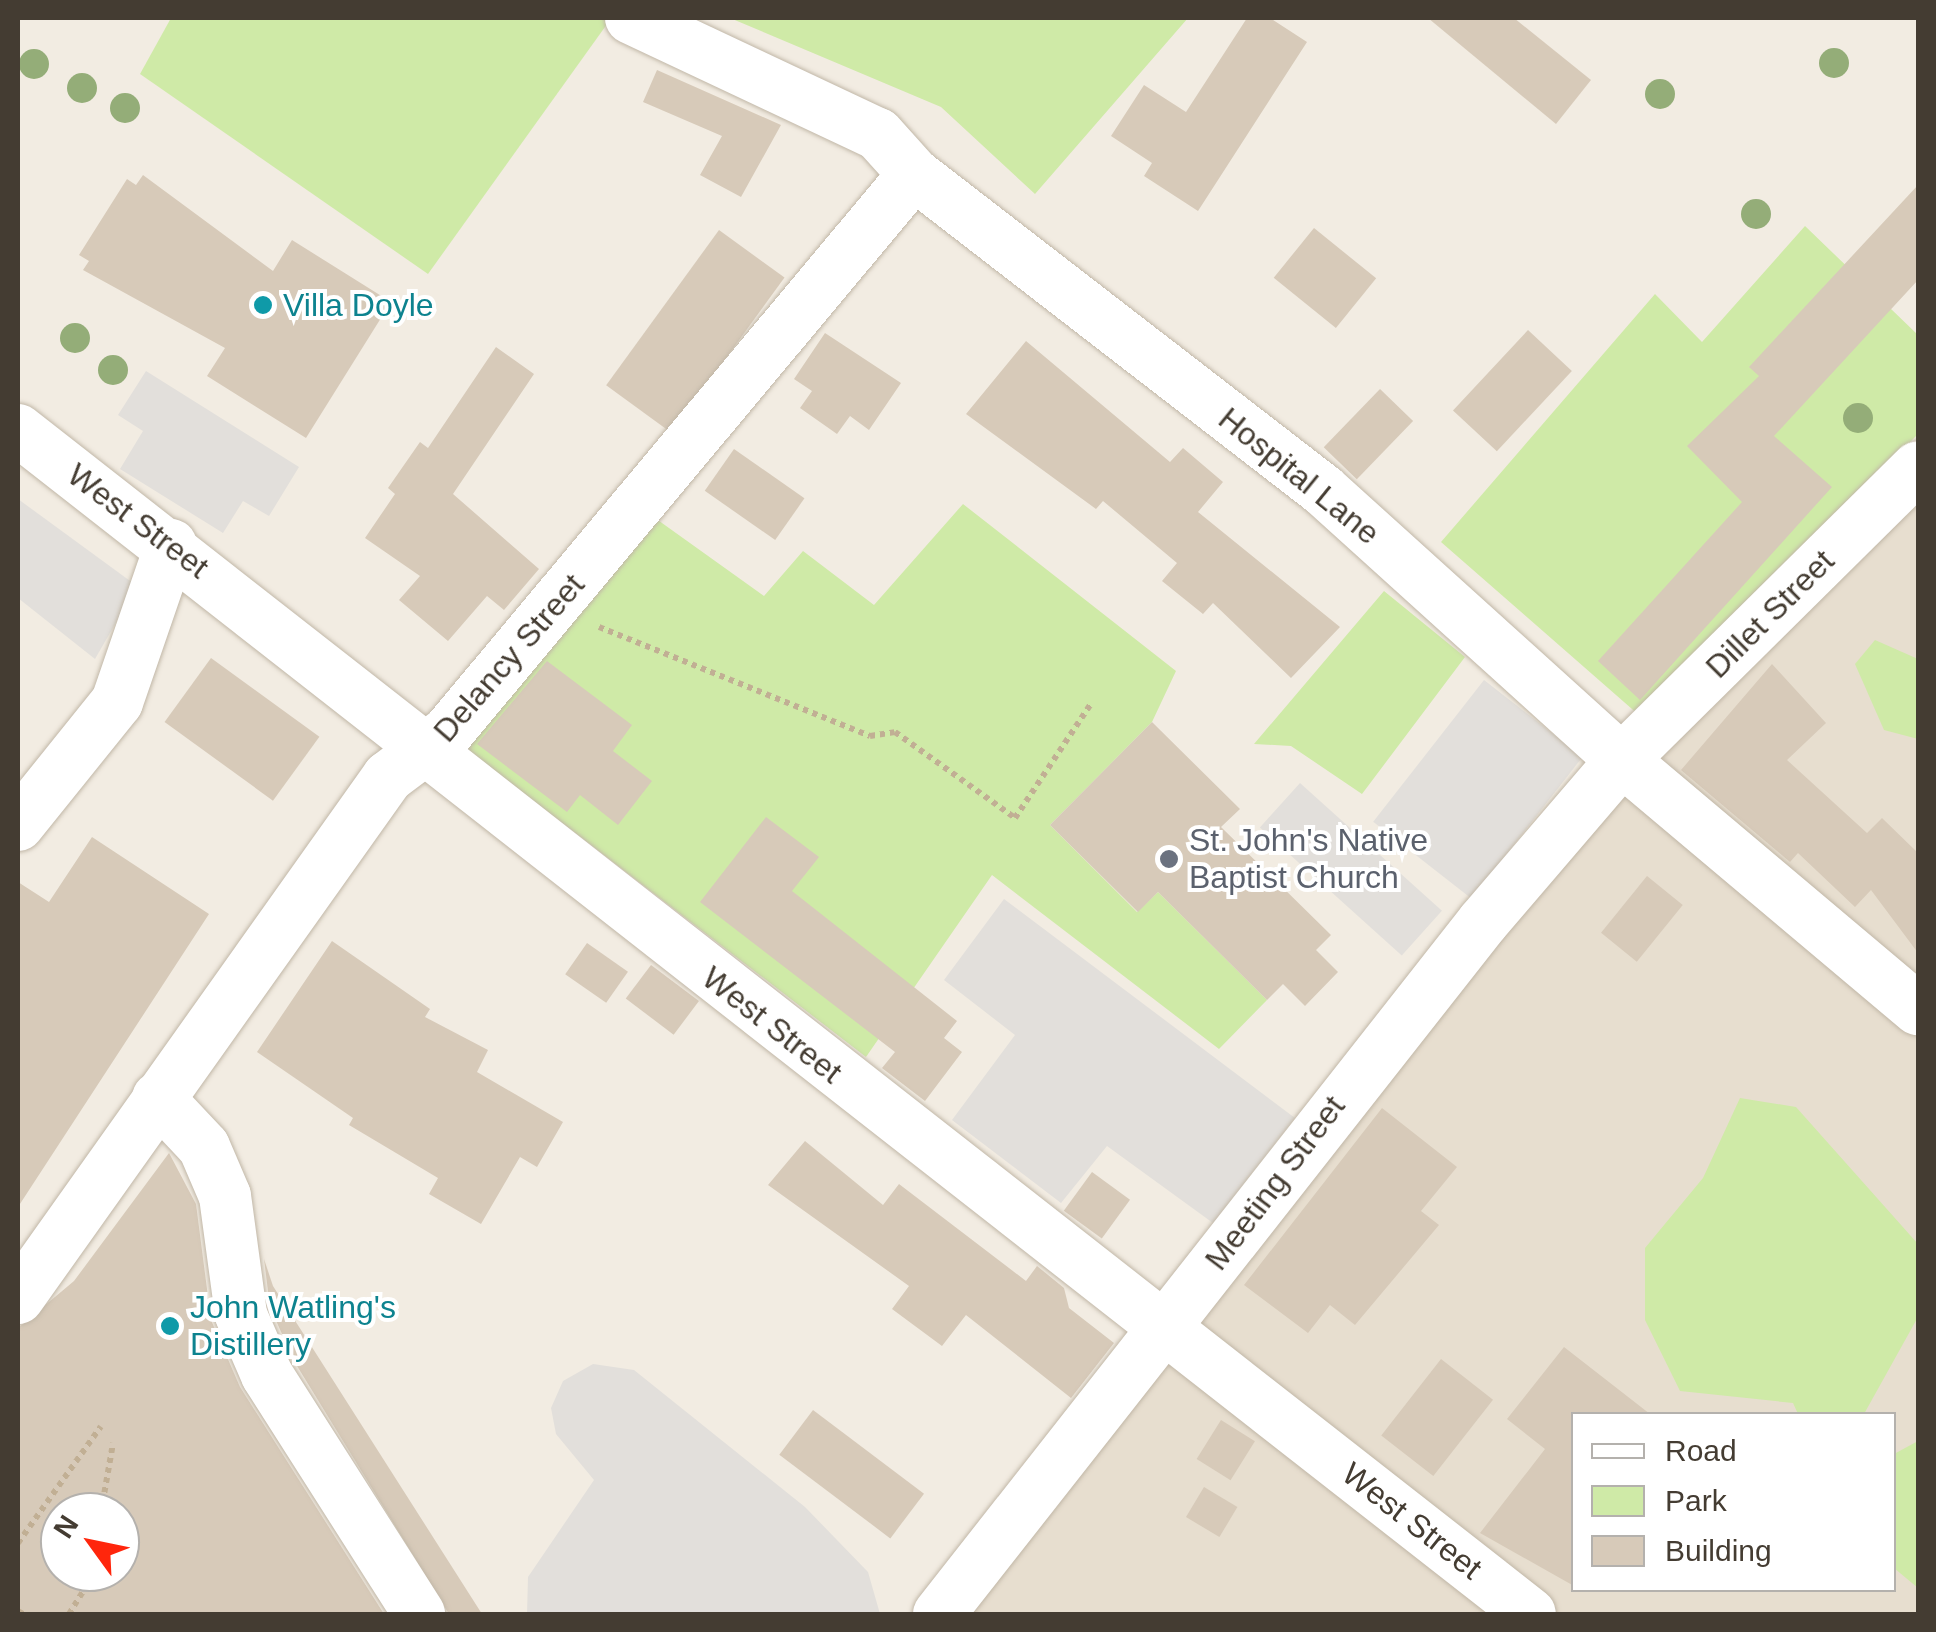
<!DOCTYPE html>
<style>
body{margin:0}
#map{position:relative;width:1936px;height:1632px;overflow:hidden;background:#f2ece2;font-family:Helvetica,sans-serif}
div>[style]{position:absolute}
.residential>*{inset:0;background:#e7decf}
.green>*{inset:0;background:#cfeaa7}
.parking>*{inset:0;background:#e2dfdb;transform-origin:0 0}
.building>*{inset:0;background:#d7cab9;transform-origin:0 0}
.path>*{height:6px;margin-top:-3px;transform-origin:0;background:repeating-linear-gradient(90deg,#c1af94 0 5px,transparent 0 10px)}
.roads{filter:drop-shadow(0 0 2px #c1b7a7) drop-shadow(0 0 2px #c1b7a7)}
.minor>*{height:52px;margin:-26px;padding:0 26px;transform-origin:26px;border-radius:26px;background:#fff}
.trees>*{width:30px;height:30px;margin:-15px;border-radius:50%;background:#94ad78}
.dots>*{width:28px;height:28px;translate:-50% -50%;box-sizing:border-box;border:5px solid #fff;border-radius:50%}
span{translate:-50% -50%;white-space:nowrap;text-align:center;line-height:1.15;-webkit-text-stroke:8px #fff;paint-order:stroke}
.culture-label{font-size:32px;color:#0d838f}
.left{translate:0 -50%;text-align:left}
.street-label{font-size:32px;color:#443c32}
.worship-label{font-size:32px;color:#5b616d}
.frame{position:absolute;inset:0;border:20px solid #443c32;pointer-events:none}
.legend{position:absolute;left:1571px;top:1412px;width:325px;height:180px;box-sizing:border-box;background:#fff;border:2px solid #b4b1ad;margin:0;padding:12px 18px;list-style:none;font-size:30px;color:#443c32}
.legend li{display:flex;align-items:center;gap:20px;height:50px}
.legend b{width:50px;border:2px solid #b4b1ad}
.north{position:absolute;left:40px;top:1492px;width:100px;height:100px;box-sizing:border-box;background:#fff;border:2px solid #b4b1ad;border-radius:50%;rotate:303deg;font-size:28px;font-weight:700;line-height:40px;text-align:center;color:#443c32}
.north::after{content:'';display:block;margin:auto;width:35px;height:45px;background:#ff260c;clip-path:polygon(50% 0,100% 100%,50% 72%,0 100%)}
</style>
<div id="map">
<div class="residential">
<div style="clip-path:polygon(evenodd,1918px 484px,1918px 1614px,958px 1614px,1621px 778px,1918px 484px,1574px 1414px,1894px 1414px,1894px 1590px,1574px 1590px,1574px 1414px)"></div>
</div>
<div class="green">
<div style="clip-path:polygon(171px 18px,605px 18px,610px 20px,428px 274px,140px 74px)"></div>
<div style="clip-path:polygon(730px 18px,1188px 18px,1035px 194px,941px 107px)"></div>
<div style="clip-path:polygon(1805px 226px,1918px 335px,1918px 434px,1640px 716px,1441px 542px,1655px 294px,1702px 342px)"></div>
<div style="clip-path:polygon(963px 504px,1176px 671px,1152px 722px,1050px 825px,1137px 912px,1158px 892px,1267px 1000px,1219px 1049px,992px 875px,866px 1057px,456px 741px,648px 513px,764px 596px,803px 551px,874px 605px)"></div>
<div style="clip-path:polygon(1384px 591px,1465px 657px,1362px 794px,1291px 746px,1254px 744px)"></div>
<div style="clip-path:polygon(1875px 640px,1918px 659px,1918px 739px,1884px 730px,1855px 664px)"></div>
<div style="clip-path:polygon(1740px 1098px,1796px 1107px,1918px 1244px,1918px 1317px,1864px 1414px,1798px 1414px,1793px 1403px,1680px 1391px,1645px 1320px,1645px 1248px,1703px 1178px)"></div>
<div style="clip-path:polygon(1918px 1441px,1918px 1588px,1894px 1568px,1894px 1454px)"></div>
</div>
<div class="parking">
<div style="clip-path:polygon(146px 371px,299px 467px,269px 516px,243px 501px,223px 533px,120px 469px,143px 431px,118px 415px)"></div>
<div style="clip-path:polygon(18px 499px,137px 586px,95px 659px,18px 598px)"></div>
<div style="left:1484px;top:680px;width:125px;height:180px;rotate:38deg"></div>
<div style="left:1300px;top:783px;width:191px;height:60px;rotate:42deg"></div>
<div style="clip-path:polygon(1004px 899px,1295px 1118px,1213px 1223px,1107px 1146px,1061px 1203px,952px 1120px,1015px 1035px,944px 980px)"></div>
<div style="clip-path:polygon(593px 1364px,634px 1370px,805px 1507px,868px 1572px,880px 1614px,527px 1614px,528px 1577px,594px 1480px,556px 1434px,551px 1408px,563px 1381px)"></div>
</div>
<div class="building">
<div style="clip-path:polygon(1247px 18px,1270px 18px,1307px 42px,1198px 211px,1144px 176px,1152px 163px,1111px 136px,1144px 85px,1186px 112px)"></div>
<div style="clip-path:polygon(1428px 18px,1514px 18px,1591px 80px,1556px 124px)"></div>
<div style="clip-path:polygon(657px 70px,781px 125px,741px 197px,700px 175px,722px 136px,643px 102px)"></div>
<div style="clip-path:polygon(143px 175px,273px 271px,292px 240px,391px 302px,306px 438px,207px 376px,225px 348px,83px 270px,89px 261px,79px 255px,127px 179px,136px 185px)"></div>
<div style="clip-path:polygon(1918px 185px,1918px 280px,1774px 436px,1832px 487px,1640px 700px,1598px 661px,1742px 502px,1687px 446px,1759px 376px,1749px 367px)"></div>
<div style="left:1314px;top:228px;width:80px;height:64px;rotate:39deg"></div>
<div style="left:719px;top:230px;width:81px;height:192px;rotate:36deg"></div>
<div style="left:1528px;top:330px;width:60px;height:110px;rotate:43deg"></div>
<div style="clip-path:polygon(825px 333px,901px 383px,869px 430px,850px 416px,837px 434px,800px 408px,812px 391px,794px 379px)"></div>
<div style="clip-path:polygon(1026px 341px,1170px 462px,1183px 448px,1223px 482px,1198px 512px,1340px 627px,1291px 678px,1213px 603px,1203px 614px,1162px 581px,1177px 563px,1103px 501px,1096px 509px,966px 414px)"></div>
<div style="clip-path:polygon(496px 347px,534px 374px,453px 494px,539px 569px,504px 610px,487px 596px,448px 641px,399px 600px,420px 576px,365px 538px,395px 494px,388px 488px,420px 442px,428px 448px)"></div>
<div style="left:1380px;top:389px;width:46px;height:81px;rotate:44deg"></div>
<div style="left:734px;top:449px;width:86px;height:51px;rotate:35deg"></div>
<div style="left:211px;top:658px;width:134px;height:79px;rotate:36deg"></div>
<div style="clip-path:polygon(547px 661px,632px 725px,613px 751px,652px 781px,618px 825px,580px 795px,567px 812px,477px 744px)"></div>
<div style="clip-path:polygon(1772px 664px,1826px 723px,1787px 760px,1867px 833px,1882px 818px,1918px 853px,1918px 953px,1871px 890px,1855px 907px,1798px 853px,1790px 862px,1681px 770px)"></div>
<div style="clip-path:polygon(1152px 722px,1240px 809px,1221px 827px,1331px 935px,1316px 950px,1338px 972px,1305px 1006px,1283px 984px,1267px 1000px,1158px 892px,1138px 912px,1050px 825px)"></div>
<div style="clip-path:polygon(766px 817px,819px 857px,792px 891px,957px 1021px,944px 1038px,962px 1052px,925px 1101px,882px 1068px,895px 1052px,700px 902px)"></div>
<div style="clip-path:polygon(92px 837px,209px 914px,18px 1207px,18px 882px,49px 902px)"></div>
<div style="left:1647px;top:876px;width:46px;height:73px;rotate:39deg"></div>
<div style="clip-path:polygon(332px 941px,430px 1009px,425px 1017px,488px 1050px,477px 1072px,563px 1122px,537px 1167px,520px 1157px,481px 1224px,429px 1194px,438px 1178px,349px 1125px,353px 1118px,257px 1052px)"></div>
<div style="left:587px;top:943px;width:50px;height:38px;rotate:35deg"></div>
<div style="left:651px;top:965px;width:60px;height:42px;rotate:37deg"></div>
<div style="clip-path:polygon(1382px 1108px,1457px 1167px,1421px 1211px,1439px 1225px,1355px 1325px,1330px 1305px,1308px 1333px,1244px 1285px)"></div>
<div style="clip-path:polygon(805px 1141px,883px 1205px,899px 1184px,1026px 1281px,1037px 1266px,1064px 1288px,1069px 1308px,1114px 1343px,1071px 1398px,966px 1315px,942px 1346px,892px 1309px,909px 1286px,768px 1185px)"></div>
<div style="clip-path:polygon(evenodd,169px 1153px,196px 1204px,211px 1320px,240px 1387px,384px 1614px,18px 1614px,18px 1328px,74px 1281px,169px 1153px,60px 1512px,120px 1512px,120px 1572px,60px 1572px,60px 1512px)"></div>
<div style="left:1092px;top:1172px;width:47px;height:48px;rotate:36deg"></div>
<div style="clip-path:polygon(264px 1259px,273px 1286px,482px 1614px,449px 1614px,294px 1361px,270px 1307px)"></div>
<div style="clip-path:polygon(1564px 1347px,1650px 1414px,1574px 1414px,1574px 1586px,1480px 1533px,1545px 1449px,1507px 1419px)"></div>
<div style="left:1441px;top:1359px;width:66px;height:97px;rotate:38deg"></div>
<div style="left:813px;top:1410px;width:139px;height:56px;rotate:37deg"></div>
<div style="left:1221px;top:1420px;width:40px;height:46px;rotate:32deg"></div>
<div style="left:1204px;top:1487px;width:39px;height:35px;rotate:31deg"></div>
</div>
<div class="path">
<div style="left:599px;top:627px;width:292px;rotate:21.9deg"></div>
<div style="left:870px;top:736px;width:25px;rotate:-9deg"></div>
<div style="left:895px;top:732px;width:148px;rotate:35.6deg"></div>
<div style="left:1015px;top:818px;width:136px;rotate:-56.4deg"></div>
<div style="left:101px;top:1512px;width:70px;rotate:-80.1deg"></div>
<div style="left:18px;top:1543px;width:143px;rotate:-54.6deg"></div>
<div style="left:18px;top:1611px;width:6px;rotate:31deg"></div>
<div style="left:69px;top:1614px;width:49px;rotate:-58.2deg"></div>
</div>
<div class="roads">
<div class="minor">
<div style="left:631px;top:18px;width:273px;rotate:25.2deg"></div>
<div style="left:878px;top:134px;width:54px;rotate:48deg"></div>
<div style="left:914px;top:174px;width:517px;rotate:37.69deg"></div>
<div style="left:1323px;top:490px;width:403px;rotate:42.1deg"></div>
<div style="left:1622px;top:760px;width:387px;rotate:40.1deg"></div>
<div style="left:18px;top:430px;width:1920px;rotate:38.06deg"></div>
<div style="left:18px;top:825px;width:158px;rotate:-51.2deg"></div>
<div style="left:117px;top:702px;width:166px;rotate:-71deg"></div>
<div style="left:158px;top:1098px;width:67px;rotate:46.8deg"></div>
<div style="left:204px;top:1147px;width:53px;rotate:66.8deg"></div>
<div style="left:225px;top:1196px;width:120px;rotate:82.3deg"></div>
<div style="left:241px;top:1315px;width:65px;rotate:66.6deg"></div>
<div style="left:267px;top:1375px;width:283px;rotate:57.5deg"></div>
<div style="left:18px;top:1298px;width:639px;rotate:-54.62deg"></div>
<div style="left:388px;top:777px;width:75px;rotate:-36.9deg"></div>
<div style="left:448px;top:732px;width:727px;rotate:-50.13deg"></div>
<div style="left:939px;top:1614px;width:880px;rotate:-51.83deg"></div>
<div style="left:1483px;top:922px;width:213px;rotate:-49.4deg"></div>
<div style="left:1622px;top:760px;width:416px;rotate:-44.7deg"></div>
</div>
</div>
<div class="trees">
<div style="left:1834px;top:63px"></div>
<div style="left:34px;top:64px"></div>
<div style="left:82px;top:88px"></div>
<div style="left:1660px;top:94px"></div>
<div style="left:125px;top:108px"></div>
<div style="left:1756px;top:214px"></div>
<div style="left:75px;top:338px"></div>
<div style="left:113px;top:370px"></div>
<div style="left:1858px;top:418px"></div>
</div>
<div class="dots">
<div style="left:263px;top:305px;background:#0f9aa8"></div>
<div style="left:1169px;top:859px;background:#6b7280"></div>
<div style="left:170px;top:1326px;background:#0f9aa8"></div>
</div>
<div class="culture-label">
<span class="left" style="left:283px;top:305px">Villa Doyle</span>
<span class="left" style="left:190px;top:1326px">John Watling's<br>Distillery</span>
</div>
<div class="street-label">
<span style="left:1299px;top:476px;rotate:39deg">Hospital Lane</span>
<span style="left:138px;top:521px;rotate:37deg">West Street</span>
<span style="left:1770px;top:614px;rotate:-45deg">Dillet Street</span>
<span style="left:509px;top:658px;rotate:-49deg">Delancy Street</span>
<span style="left:772px;top:1025px;rotate:38deg">West Street</span>
<span style="left:1275px;top:1183px;rotate:-53deg">Meeting Street</span>
<span style="left:1412px;top:1521px;rotate:38deg">West Street</span>
</div>
<div class="worship-label">
<span class="left" style="left:1189px;top:859px">St. John's Native<br>Baptist Church</span>
</div>
<div class="frame"></div>
<ul class="legend">
<li><b style="height:12px;background:#fff"></b>Road</li>
<li><b style="height:28px;background:#cfeaa7"></b>Park</li>
<li><b style="height:28px;background:#d7cab9"></b>Building</li>
</ul>
<div class="north">N</div>
</div>
